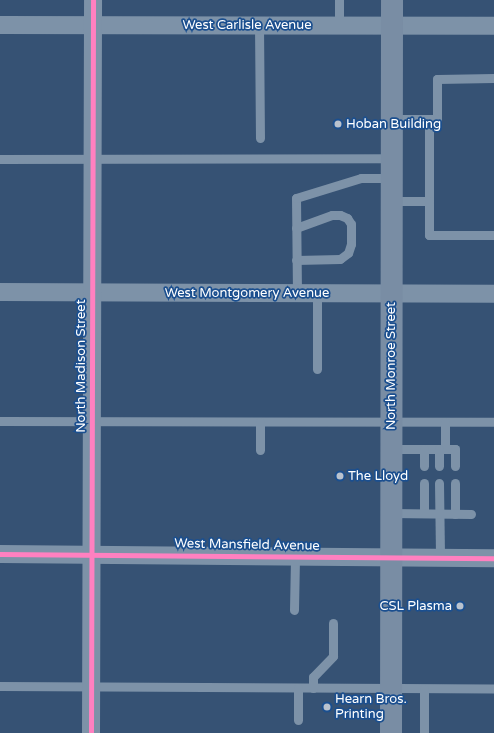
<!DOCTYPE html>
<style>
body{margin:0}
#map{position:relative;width:494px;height:733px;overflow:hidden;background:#365274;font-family:"Varela Round",sans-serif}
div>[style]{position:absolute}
.lane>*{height:9px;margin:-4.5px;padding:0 4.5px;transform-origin:4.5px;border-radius:4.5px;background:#7d92a8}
.street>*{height:18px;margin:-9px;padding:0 9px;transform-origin:9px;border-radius:9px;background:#7d92a8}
.secondary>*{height:22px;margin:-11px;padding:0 11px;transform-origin:11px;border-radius:11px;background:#798da4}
.cycleway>*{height:5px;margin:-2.5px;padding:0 2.5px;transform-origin:2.5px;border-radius:2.5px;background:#ff80c0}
.dots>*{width:11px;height:11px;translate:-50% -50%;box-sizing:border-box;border:2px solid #1b4f8f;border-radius:50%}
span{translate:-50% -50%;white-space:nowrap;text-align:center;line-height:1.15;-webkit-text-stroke:3.5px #1b4f8f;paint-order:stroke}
.street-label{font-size:13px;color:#fff}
.poi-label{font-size:13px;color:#fff}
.left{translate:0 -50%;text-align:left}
.right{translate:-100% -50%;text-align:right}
</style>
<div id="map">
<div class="lane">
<div style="left:339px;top:0;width:25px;rotate:90deg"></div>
<div style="left:259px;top:25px;width:113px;rotate:89.5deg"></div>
<div style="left:494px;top:78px;width:57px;rotate:179deg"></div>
<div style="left:437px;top:79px;width:40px;rotate:90deg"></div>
<div style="left:437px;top:119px;width:12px;rotate:132deg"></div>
<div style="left:429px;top:128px;width:107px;rotate:90deg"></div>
<div style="left:429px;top:235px;width:65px"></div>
<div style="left:392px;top:119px;width:45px"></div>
<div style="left:0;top:159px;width:392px;rotate:-0.1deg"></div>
<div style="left:391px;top:201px;width:38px"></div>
<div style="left:296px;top:228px;width:38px;rotate:-20deg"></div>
<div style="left:332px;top:215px;width:8px"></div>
<div style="left:340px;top:215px;width:8px;rotate:23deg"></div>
<div style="left:347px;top:218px;width:7px;rotate:56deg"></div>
<div style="left:351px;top:224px;width:20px;rotate:90deg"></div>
<div style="left:351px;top:244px;width:9px;rotate:108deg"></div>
<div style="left:348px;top:253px;width:10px;rotate:143deg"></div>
<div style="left:340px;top:259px;width:44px;rotate:178.7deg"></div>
<div style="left:297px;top:293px;width:95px;rotate:-90.6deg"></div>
<div style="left:296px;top:198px;width:68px;rotate:-17.1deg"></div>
<div style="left:361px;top:178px;width:31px"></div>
<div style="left:317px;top:293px;width:76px;rotate:90deg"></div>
<div style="left:0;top:421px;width:494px;rotate:0.1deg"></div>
<div style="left:260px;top:422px;width:28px;rotate:90deg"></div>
<div style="left:445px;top:422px;width:27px;rotate:90deg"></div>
<div style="left:391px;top:449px;width:64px"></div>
<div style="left:455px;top:449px;width:17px;rotate:90deg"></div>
<div style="left:424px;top:449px;width:17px;rotate:90deg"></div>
<div style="left:439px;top:449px;width:17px;rotate:90deg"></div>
<div style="left:424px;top:483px;width:30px;rotate:90deg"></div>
<div style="left:439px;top:483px;width:74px;rotate:89.2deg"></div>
<div style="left:455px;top:483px;width:31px;rotate:90deg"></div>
<div style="left:391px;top:513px;width:80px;rotate:0.7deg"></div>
<div style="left:294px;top:610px;width:54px;rotate:-88.9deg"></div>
<div style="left:0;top:686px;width:494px;rotate:0.3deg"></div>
<div style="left:298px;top:688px;width:32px;rotate:90deg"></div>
<div style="left:313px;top:688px;width:11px;rotate:-90deg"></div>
<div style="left:313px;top:677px;width:29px;rotate:-46deg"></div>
<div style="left:333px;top:656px;width:33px;rotate:-90deg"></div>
<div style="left:424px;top:733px;width:44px;rotate:-90deg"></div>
</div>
<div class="street">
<div style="left:0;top:25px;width:494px;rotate:0.1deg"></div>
<div style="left:0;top:292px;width:494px;rotate:0.2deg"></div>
<div style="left:0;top:554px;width:494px;rotate:0.5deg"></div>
<div style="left:91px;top:733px;width:733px;rotate:-89.84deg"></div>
</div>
<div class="secondary">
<div style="left:391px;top:733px;width:733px;rotate:-89.92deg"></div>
</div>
<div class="cycleway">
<div style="left:0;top:554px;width:494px;rotate:0.5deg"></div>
<div style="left:91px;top:733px;width:733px;rotate:-89.84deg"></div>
</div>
<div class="dots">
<div style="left:338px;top:124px;background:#b9c2ce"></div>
<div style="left:340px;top:476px;background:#b9c2ce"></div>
<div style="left:460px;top:606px;background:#b9c2ce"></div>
<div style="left:327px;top:707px;background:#b9c2ce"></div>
</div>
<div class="street-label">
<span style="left:247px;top:25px">West Carlisle Avenue</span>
<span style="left:247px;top:293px">West Montgomery Avenue</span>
<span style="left:81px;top:366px;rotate:-90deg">North Madison Street</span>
<span style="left:391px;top:366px;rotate:-90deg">North Monroe Street</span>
<span style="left:247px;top:545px;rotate:1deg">West Mansfield Avenue</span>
</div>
<div class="poi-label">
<span class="left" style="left:346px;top:124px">Hoban Building</span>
<span class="left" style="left:348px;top:476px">The Lloyd</span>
<span class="right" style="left:452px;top:606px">CSL Plasma</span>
<span class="left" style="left:335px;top:707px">Hearn Bros.<br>Printing</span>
</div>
</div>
